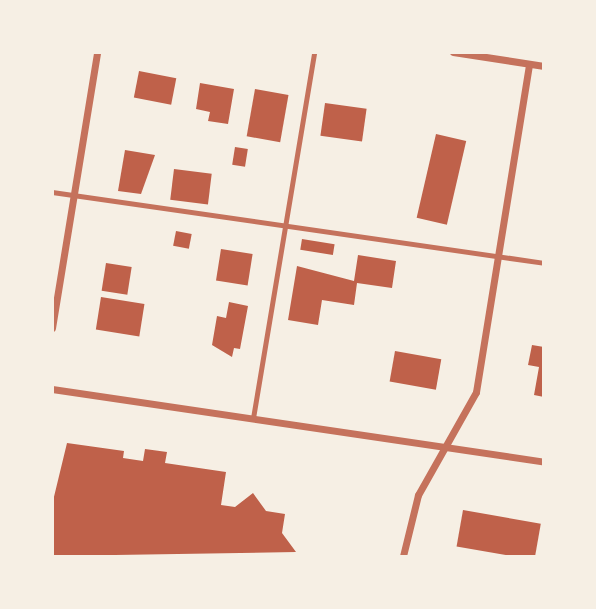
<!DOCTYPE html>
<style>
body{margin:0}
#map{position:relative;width:596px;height:609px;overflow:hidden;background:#f6efe4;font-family:"Archivo Narrow",sans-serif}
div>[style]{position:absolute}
.building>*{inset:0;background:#bf614a;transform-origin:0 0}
.service>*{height:5px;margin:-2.5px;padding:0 2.5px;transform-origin:2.5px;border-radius:2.5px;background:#c5725c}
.minor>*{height:7px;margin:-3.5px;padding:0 3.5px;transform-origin:3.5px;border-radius:3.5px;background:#c5725c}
span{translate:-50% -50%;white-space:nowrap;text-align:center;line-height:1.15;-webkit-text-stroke:6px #f6efe4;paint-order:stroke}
.frame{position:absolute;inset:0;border:54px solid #f6efe4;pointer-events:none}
</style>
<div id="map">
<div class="building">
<div style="left:139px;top:71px;width:38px;height:27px;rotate:11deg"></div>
<div style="clip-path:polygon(200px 83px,234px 89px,228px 124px,208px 121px,210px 112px,196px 109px)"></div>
<div style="left:255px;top:89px;width:34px;height:48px;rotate:10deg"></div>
<div style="left:325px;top:103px;width:42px;height:33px;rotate:8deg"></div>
<div style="left:436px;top:134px;width:31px;height:86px;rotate:13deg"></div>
<div style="left:235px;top:147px;width:13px;height:18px;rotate:9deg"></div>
<div style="clip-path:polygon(125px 150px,155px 155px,141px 194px,118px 191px)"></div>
<div style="left:174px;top:169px;width:38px;height:31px;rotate:7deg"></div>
<div style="left:176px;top:231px;width:16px;height:15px;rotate:11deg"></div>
<div style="left:302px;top:239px;width:33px;height:11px;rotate:9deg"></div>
<div style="left:221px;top:249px;width:32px;height:32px;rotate:9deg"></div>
<div style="clip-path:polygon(358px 255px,396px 261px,392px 288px,357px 283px,354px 305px,322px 300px,318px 325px,288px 320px,297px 266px,354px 281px)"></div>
<div style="left:106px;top:263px;width:26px;height:28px;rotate:9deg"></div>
<div style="left:101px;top:297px;width:44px;height:33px;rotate:9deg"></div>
<div style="clip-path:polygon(229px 302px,248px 306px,240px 349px,234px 348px,232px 357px,212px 345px,217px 316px,226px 318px)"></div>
<div style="clip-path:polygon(532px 345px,544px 347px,544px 397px,534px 395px,539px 367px,528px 365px)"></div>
<div style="left:395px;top:351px;width:47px;height:31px;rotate:10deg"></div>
<div style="clip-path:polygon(67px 443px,124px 451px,123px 458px,143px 461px,145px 449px,167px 452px,165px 463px,226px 472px,221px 505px,235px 507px,253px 493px,266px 511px,285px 514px,282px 533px,296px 552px,52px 556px,52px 505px)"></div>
<div style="left:463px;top:510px;width:79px;height:37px;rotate:10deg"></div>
</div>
<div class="service">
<div style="left:52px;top:192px;width:497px;rotate:8.2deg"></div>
<div style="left:253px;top:418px;width:371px;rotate:-80.5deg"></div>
</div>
<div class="minor">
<div style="left:453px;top:52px;width:92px;rotate:8.7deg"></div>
<div style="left:52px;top:328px;width:280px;rotate:-80.7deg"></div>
<div style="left:52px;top:389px;width:497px;rotate:8.4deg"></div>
<div style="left:403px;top:556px;width:63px;rotate:-76.2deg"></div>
<div style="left:418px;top:495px;width:118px;rotate:-60.6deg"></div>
<div style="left:476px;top:392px;width:332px;rotate:-80.8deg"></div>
</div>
<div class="frame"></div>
</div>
